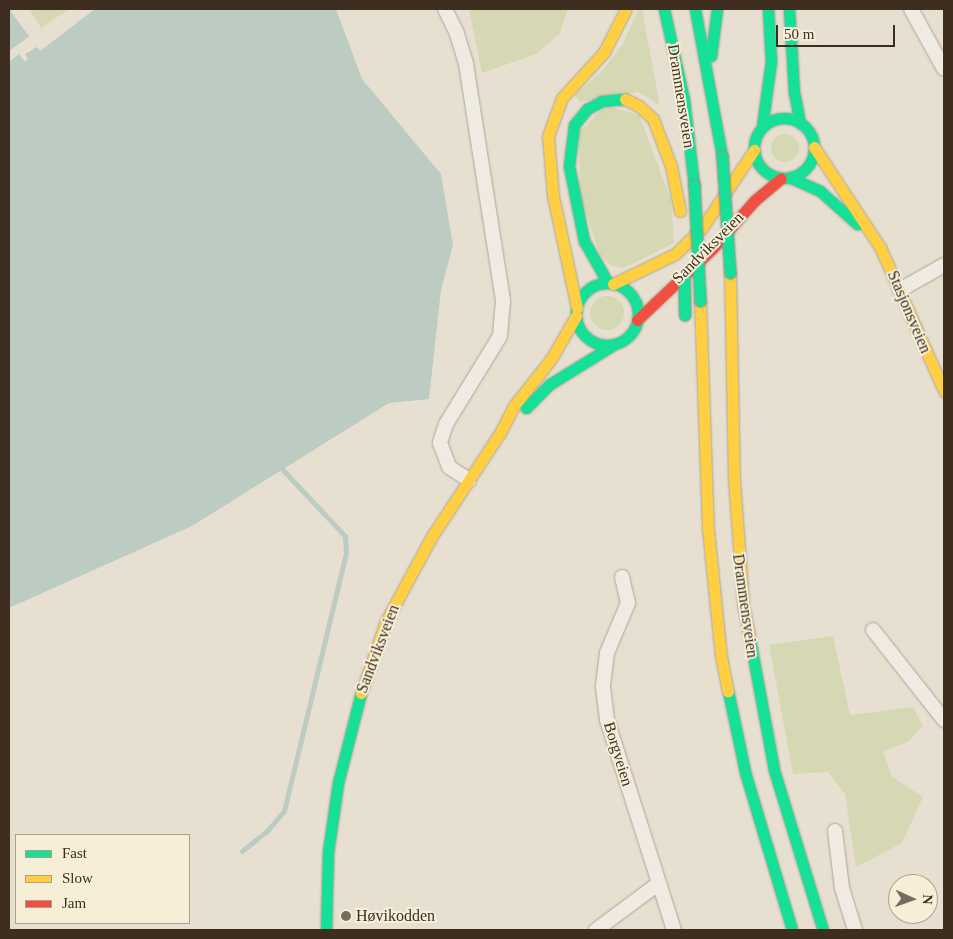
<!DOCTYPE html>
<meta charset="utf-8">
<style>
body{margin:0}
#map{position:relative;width:953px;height:939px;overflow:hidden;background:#e7e0d1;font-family:"Times New Roman",serif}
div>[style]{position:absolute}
.green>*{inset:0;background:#d6d7b3}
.round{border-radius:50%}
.water>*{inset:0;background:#bcccc2}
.pier>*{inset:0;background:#e7e0d1}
.stream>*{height:5px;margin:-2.5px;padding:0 2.5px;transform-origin:2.5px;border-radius:2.5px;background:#bcccc2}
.roads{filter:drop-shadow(0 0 1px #ada599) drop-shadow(0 0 1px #ada599)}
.street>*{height:14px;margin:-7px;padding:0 7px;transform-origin:7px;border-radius:7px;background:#efebe3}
.fast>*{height:11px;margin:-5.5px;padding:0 5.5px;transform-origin:5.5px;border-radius:5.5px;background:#16e098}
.fast>.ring{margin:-5.5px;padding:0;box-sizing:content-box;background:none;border:11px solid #16e098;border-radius:50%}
.slow>*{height:11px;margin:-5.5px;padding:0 5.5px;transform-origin:5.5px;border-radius:5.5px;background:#ffcf43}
.jam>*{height:11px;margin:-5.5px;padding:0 5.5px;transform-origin:5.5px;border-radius:5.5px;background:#f24e42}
.bridges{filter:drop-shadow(0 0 1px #928b80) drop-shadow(0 0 1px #928b80)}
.fast-bridge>*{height:11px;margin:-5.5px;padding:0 5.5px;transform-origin:5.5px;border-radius:5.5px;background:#16e098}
.dots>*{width:14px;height:14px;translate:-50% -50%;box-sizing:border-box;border:2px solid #f7eed8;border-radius:50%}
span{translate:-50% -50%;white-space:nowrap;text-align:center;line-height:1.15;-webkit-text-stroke:4px #f7eed8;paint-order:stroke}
.street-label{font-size:16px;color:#3d2e20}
.poi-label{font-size:16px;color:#3d2e20}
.left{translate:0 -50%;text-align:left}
.frame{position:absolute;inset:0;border:10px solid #3d2e20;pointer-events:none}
.legend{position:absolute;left:15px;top:834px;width:175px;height:90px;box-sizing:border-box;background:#f7eed8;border:1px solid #ada18e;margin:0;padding:6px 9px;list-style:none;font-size:15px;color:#3d2e20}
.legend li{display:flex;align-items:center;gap:10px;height:25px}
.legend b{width:25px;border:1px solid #ada18e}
.north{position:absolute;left:888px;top:874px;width:50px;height:50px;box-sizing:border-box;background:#f7eed8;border:1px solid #ada18e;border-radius:50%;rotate:92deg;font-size:14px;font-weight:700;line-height:20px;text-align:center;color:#3d2e20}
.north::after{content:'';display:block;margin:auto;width:18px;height:22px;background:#786c5e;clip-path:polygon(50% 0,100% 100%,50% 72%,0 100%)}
.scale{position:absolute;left:776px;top:25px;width:119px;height:22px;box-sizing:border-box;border:2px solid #3d2e20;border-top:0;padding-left:6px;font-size:15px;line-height:18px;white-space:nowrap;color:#3d2e20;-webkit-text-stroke:4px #f7eed8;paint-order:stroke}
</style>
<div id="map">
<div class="green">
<div style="clip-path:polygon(29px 9px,69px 9px,41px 28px)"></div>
<div style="clip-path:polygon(469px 9px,568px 9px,560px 33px,536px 54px,482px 73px)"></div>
<div style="clip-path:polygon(638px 9px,642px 9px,660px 106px,639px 92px,580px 102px,575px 95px,601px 72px,623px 44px)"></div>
<div style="clip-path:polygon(610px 107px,639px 115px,671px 200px,674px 243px,624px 268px,612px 266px,600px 255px,580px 194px,579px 133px,602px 109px)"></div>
<div class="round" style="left:771px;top:134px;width:28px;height:28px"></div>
<div class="round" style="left:590px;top:296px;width:34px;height:34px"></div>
<div style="clip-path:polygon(833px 636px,850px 715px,913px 707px,923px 726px,909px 741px,883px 752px,892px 777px,923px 797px,902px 843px,856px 867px,845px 794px,828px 772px,793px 774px,769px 645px)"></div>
</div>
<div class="water">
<div style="clip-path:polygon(9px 9px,40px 51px,95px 9px,336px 9px,362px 79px,441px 174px,453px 245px,441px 290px,429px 399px,389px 403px,192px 526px,9px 608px)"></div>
</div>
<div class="pier">
<div style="clip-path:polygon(30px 36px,37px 47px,25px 54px,28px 59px,25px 62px,19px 54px,9px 62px,9px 51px)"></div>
</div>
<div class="stream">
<div style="left:242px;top:851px;width:32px;rotate:-39deg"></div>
<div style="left:267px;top:831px;width:26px;rotate:-50deg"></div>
<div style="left:284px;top:811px;width:266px;rotate:-76.5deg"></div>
<div style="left:346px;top:552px;width:16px;rotate:-94deg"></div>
<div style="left:345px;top:536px;width:92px;rotate:-133.2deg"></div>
</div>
<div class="roads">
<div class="street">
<div style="left:445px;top:9px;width:28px;rotate:64deg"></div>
<div style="left:457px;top:34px;width:31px;rotate:73deg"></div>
<div style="left:466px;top:64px;width:240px;rotate:81.1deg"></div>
<div style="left:503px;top:301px;width:35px;rotate:95deg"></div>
<div style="left:500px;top:336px;width:103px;rotate:121.5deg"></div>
<div style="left:446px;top:424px;width:20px;rotate:108deg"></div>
<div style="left:440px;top:443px;width:26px;rotate:69deg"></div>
<div style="left:449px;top:467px;width:24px;rotate:33deg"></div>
<div style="left:911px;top:9px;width:68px;rotate:61.2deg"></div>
<div style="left:900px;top:290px;width:51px;rotate:-29.6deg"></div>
<div style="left:622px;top:577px;width:27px;rotate:77deg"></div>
<div style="left:628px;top:603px;width:54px;rotate:112.8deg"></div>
<div style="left:607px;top:653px;width:34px;rotate:97deg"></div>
<div style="left:603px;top:687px;width:33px;rotate:83deg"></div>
<div style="left:607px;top:720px;width:220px;rotate:72.3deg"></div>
<div style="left:873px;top:630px;width:115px;rotate:51.7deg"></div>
<div style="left:835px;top:831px;width:57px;rotate:83deg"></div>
<div style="left:842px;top:888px;width:44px;rotate:72.8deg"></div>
<div style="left:596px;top:930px;width:77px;rotate:-36.6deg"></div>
</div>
<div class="fast">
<div style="left:664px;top:9px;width:93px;rotate:77.6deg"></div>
<div style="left:684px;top:100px;width:86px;rotate:83.3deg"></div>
<div style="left:695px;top:9px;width:149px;rotate:79.6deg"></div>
<div style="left:789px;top:9px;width:83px;rotate:86.6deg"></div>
<div style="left:794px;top:92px;width:32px;rotate:79deg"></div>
<div style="left:711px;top:56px;width:47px;rotate:-82.7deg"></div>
<div class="ring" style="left:754px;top:118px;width:49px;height:49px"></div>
<div style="left:762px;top:127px;width:67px;rotate:-82.2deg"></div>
<div style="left:771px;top:61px;width:52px;rotate:-93.3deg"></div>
<div style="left:791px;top:178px;width:32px;rotate:24deg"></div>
<div style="left:820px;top:191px;width:50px;rotate:41.7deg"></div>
<div style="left:608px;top:283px;width:48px;rotate:-119.7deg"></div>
<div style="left:584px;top:241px;width:76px;rotate:-101.3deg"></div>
<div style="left:569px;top:166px;width:41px;rotate:-83deg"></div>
<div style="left:574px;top:125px;width:21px;rotate:-51deg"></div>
<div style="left:587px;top:109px;width:17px;rotate:-28deg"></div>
<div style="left:602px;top:101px;width:23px;rotate:-5deg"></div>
<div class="ring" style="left:576px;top:283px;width:51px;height:51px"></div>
<div style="left:526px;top:408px;width:34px;rotate:-45deg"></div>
<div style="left:550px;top:384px;width:76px;rotate:-31.6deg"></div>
<div style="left:750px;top:640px;width:132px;rotate:79.5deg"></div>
<div style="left:774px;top:770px;width:167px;rotate:73deg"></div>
<div style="left:728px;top:691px;width:83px;rotate:78.1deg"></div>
<div style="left:745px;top:772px;width:165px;rotate:73.4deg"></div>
<div style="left:326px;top:930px;width:78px;rotate:-88.5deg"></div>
<div style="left:328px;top:852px;width:70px;rotate:-81.8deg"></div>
<div style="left:338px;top:783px;width:93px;rotate:-75.7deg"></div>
</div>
<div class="slow">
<div style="left:625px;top:99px;width:16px;rotate:27deg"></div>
<div style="left:639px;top:106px;width:19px;rotate:43deg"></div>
<div style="left:653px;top:119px;width:50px;rotate:69deg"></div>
<div style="left:671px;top:166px;width:46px;rotate:78.7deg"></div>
<div style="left:814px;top:147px;width:120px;rotate:56.6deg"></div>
<div style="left:880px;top:247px;width:158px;rotate:66deg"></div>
<div style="left:730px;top:273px;width:207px;rotate:88.9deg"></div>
<div style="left:734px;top:480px;width:124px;rotate:85.8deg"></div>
<div style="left:743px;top:604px;width:37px;rotate:79deg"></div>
<div style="left:613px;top:284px;width:69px;rotate:-25.8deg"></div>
<div style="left:675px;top:254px;width:37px;rotate:-44deg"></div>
<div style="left:702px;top:228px;width:94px;rotate:-56.3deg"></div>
<div style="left:700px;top:301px;width:228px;rotate:88deg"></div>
<div style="left:708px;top:529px;width:128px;rotate:84.2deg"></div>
<div style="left:721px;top:656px;width:36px;rotate:79deg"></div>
<div style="left:577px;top:308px;width:115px;rotate:-102.1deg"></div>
<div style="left:553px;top:196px;width:60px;rotate:-94.8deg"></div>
<div style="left:548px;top:136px;width:40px;rotate:-69.8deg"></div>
<div style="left:562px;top:98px;width:62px;rotate:-47.6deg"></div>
<div style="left:604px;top:52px;width:48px;rotate:-62.9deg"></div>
<div style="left:361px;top:693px;width:76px;rotate:-70.9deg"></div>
<div style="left:386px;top:621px;width:97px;rotate:-61.6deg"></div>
<div style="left:432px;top:536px;width:123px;rotate:-56.6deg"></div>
<div style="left:500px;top:433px;width:29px;rotate:-63deg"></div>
<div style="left:513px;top:407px;width:61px;rotate:-51.6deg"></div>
<div style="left:551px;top:359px;width:50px;rotate:-59.8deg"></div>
</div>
<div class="jam">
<div style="left:637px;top:320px;width:105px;rotate:-43.5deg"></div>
<div style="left:713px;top:248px;width:62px;rotate:-48.9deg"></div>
<div style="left:754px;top:201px;width:35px;rotate:-40deg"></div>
</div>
</div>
<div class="bridges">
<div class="fast-bridge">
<div style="left:722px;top:156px;width:117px;rotate:86.1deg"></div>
<div style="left:694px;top:185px;width:116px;rotate:87deg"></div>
<div style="left:684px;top:276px;width:39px;rotate:89deg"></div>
</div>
</div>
<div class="dots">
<div style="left:346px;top:916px;background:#786c5e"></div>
</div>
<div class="street-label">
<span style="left:681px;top:96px;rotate:81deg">Drammensveien</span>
<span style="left:708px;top:248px;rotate:-45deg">Sandviksveien</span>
<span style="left:909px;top:312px;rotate:67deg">Stasjonsveien</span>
<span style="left:745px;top:606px;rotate:82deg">Drammensveien</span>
<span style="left:378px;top:649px;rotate:-69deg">Sandviksveien</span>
<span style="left:618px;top:754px;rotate:73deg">Borgveien</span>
</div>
<div class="poi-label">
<span class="left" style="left:356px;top:916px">Høvikodden</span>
</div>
<div class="frame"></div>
<ul class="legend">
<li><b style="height:6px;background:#16e098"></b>Fast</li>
<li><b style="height:6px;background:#ffcf43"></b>Slow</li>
<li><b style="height:6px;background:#f24e42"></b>Jam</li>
</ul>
<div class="north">N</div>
<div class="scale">50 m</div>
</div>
